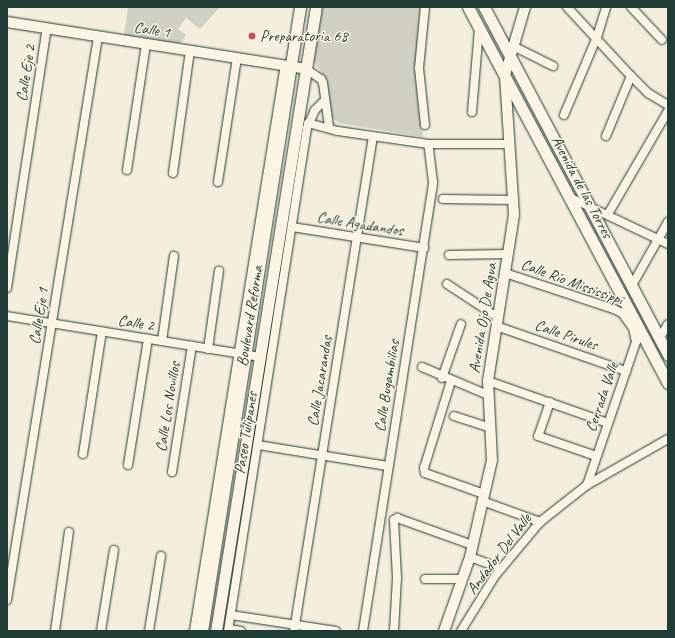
<!DOCTYPE html>
<meta charset="utf-8">
<style>
body{margin:0}
#map{position:relative;width:675px;height:638px;overflow:hidden;background:#f3eede;font-family:Caveat,sans-serif}
div>[style]{position:absolute}
.green>*{inset:0;background:#d0d1c2}
.roads{filter:drop-shadow(0 0 1px #1f3d34) drop-shadow(0 0 1px #1f3d34)}
.minor>*{height:8px;margin:-4px;padding:0 4px;transform-origin:4px;border-radius:4px;background:#fcf5e5}
.tertiary>*{height:10px;margin:-5px;padding:0 5px;transform-origin:5px;border-radius:5px;background:#fcf5e5}
.secondary>*{height:11px;margin:-5.5px;padding:0 5.5px;transform-origin:5.5px;border-radius:5.5px;background:#fcf5e5}
.dots>*{width:11px;height:11px;translate:-50% -50%;box-sizing:border-box;border:2px solid #fcf5e5;border-radius:50%}
span{translate:-50% -50%;white-space:nowrap;text-align:center;line-height:1.15;-webkit-text-stroke:3px #fcf5e5;paint-order:stroke}
.street-label{font-size:16px;color:#1f3d34}
.poi-label{font-size:16px;color:#1f3d34}
.left{translate:0 -50%;text-align:left}
.frame{position:absolute;inset:0;border:8px solid #1f3d34;pointer-events:none}
</style>
<div id="map">
<div class="green">
<div style="clip-path:polygon(128px 7px,220px 7px,200px 29px,186px 18px,178px 29px,186px 35px,179px 45px,124px 36px)"></div>
<div style="clip-path:polygon(321px 7px,420px 7px,415px 74px,423px 137px,339px 123px,332px 118px,327px 80px,313px 61px)"></div>
</div>
<div class="roads">
<div class="minor">
<div style="left:567px;top:7px;width:94px;rotate:47.2deg"></div>
<div style="left:631px;top:76px;width:24px;rotate:45deg"></div>
<div style="left:648px;top:93px;width:23px;rotate:31deg"></div>
<div style="left:631px;top:7px;width:45px;rotate:46.8deg"></div>
<div style="left:513px;top:46px;width:45px;rotate:26.6deg"></div>
<div style="left:306px;top:69px;width:18px;rotate:34deg"></div>
<div style="left:321px;top:79px;width:4px;rotate:63deg"></div>
<div style="left:323px;top:83px;width:44px;rotate:82.2deg"></div>
<div style="left:472px;top:112px;width:84px;rotate:-85.2deg"></div>
<div style="left:564px;top:115px;width:85px;rotate:-67.1deg"></div>
<div style="left:597px;top:37px;width:31px;rotate:-73deg"></div>
<div style="left:308px;top:123px;width:31px;rotate:15deg"></div>
<div style="left:338px;top:131px;width:91px;rotate:8.2deg"></div>
<div style="left:428px;top:144px;width:80px"></div>
<div style="left:425px;top:125px;width:57px;rotate:-96deg"></div>
<div style="left:419px;top:68px;width:61px;rotate:-84.4deg"></div>
<div style="left:606px;top:136px;width:65px;rotate:-67.4deg"></div>
<div style="left:127px;top:170px;width:127px;rotate:-81.4deg"></div>
<div style="left:173px;top:173px;width:123px;rotate:-82.1deg"></div>
<div style="left:218px;top:182px;width:125px;rotate:-81.3deg"></div>
<div style="left:569px;top:197px;width:110px;rotate:25.4deg"></div>
<div style="left:443px;top:199px;width:71px;rotate:0.8deg"></div>
<div style="left:608px;top:214px;width:119px;rotate:-59.8deg"></div>
<div style="left:292px;top:227px;width:134px;rotate:9deg"></div>
<div style="left:449px;top:255px;width:59px;rotate:-1deg"></div>
<div style="left:505px;top:273px;width:115px;rotate:18.3deg"></div>
<div style="left:614px;top:309px;width:9px;rotate:27deg"></div>
<div style="left:622px;top:313px;width:19px;rotate:54deg"></div>
<div style="left:633px;top:328px;width:14px;rotate:78deg"></div>
<div style="left:636px;top:342px;width:151px;rotate:108.9deg"></div>
<div style="left:447px;top:284px;width:60px;rotate:33.4deg"></div>
<div style="left:631px;top:287px;width:75px;rotate:-60.4deg"></div>
<div style="left:7px;top:288px;width:263px;rotate:-81.3deg"></div>
<div style="left:7px;top:316px;width:256px;rotate:9.2deg"></div>
<div style="left:496px;top:326px;width:138px;rotate:19.1deg"></div>
<div style="left:659px;top:339px;width:17px;rotate:-59deg"></div>
<div style="left:162px;top:341px;width:86px;rotate:-82deg"></div>
<div style="left:208px;top:349px;width:79px;rotate:-82deg"></div>
<div style="left:422px;top:367px;width:72px;rotate:23deg"></div>
<div style="left:442px;top:378px;width:57px;rotate:-70.6deg"></div>
<div style="left:451px;top:381px;width:91px;rotate:107.2deg"></div>
<div style="left:424px;top:468px;width:5px;rotate:79deg"></div>
<div style="left:425px;top:473px;width:63px;rotate:19.6deg"></div>
<div style="left:488px;top:381px;width:127px;rotate:19.3deg"></div>
<div style="left:550px;top:402px;width:36px;rotate:109deg"></div>
<div style="left:538px;top:436px;width:61px;rotate:19deg"></div>
<div style="left:454px;top:416px;width:39px;rotate:18deg"></div>
<div style="left:258px;top:445px;width:132px;rotate:9.2deg"></div>
<div style="left:83px;top:454px;width:124px;rotate:-81.2deg"></div>
<div style="left:128px;top:465px;width:128px;rotate:-81deg"></div>
<div style="left:172px;top:472px;width:128px;rotate:-81deg"></div>
<div style="left:482px;top:501px;width:62px;rotate:19.9deg"></div>
<div style="left:470px;top:557px;width:33px;rotate:20deg"></div>
<div style="left:425px;top:579px;width:36px"></div>
<div style="left:7px;top:600px;width:570px;rotate:-80.82deg"></div>
<div style="left:231px;top:615px;width:106px;rotate:8.7deg"></div>
<div style="left:229px;top:629px;width:12px;rotate:9deg"></div>
<div style="left:55px;top:631px;width:100px;rotate:-82deg"></div>
<div style="left:101px;top:631px;width:82px;rotate:-80.9deg"></div>
<div style="left:149px;top:631px;width:76px;rotate:-80.9deg"></div>
<div style="left:194px;top:631px;width:573px;rotate:-80.87deg"></div>
<div style="left:228px;top:631px;width:509px;rotate:-81.07deg"></div>
<div style="left:307px;top:128px;width:20px;rotate:-66deg"></div>
<div style="left:315px;top:110px;width:13px;rotate:-45deg"></div>
<div style="left:294px;top:631px;width:501px;rotate:-80.93deg"></div>
<div style="left:363px;top:631px;width:454px;rotate:-81.1deg"></div>
<div style="left:433px;top:182px;width:38px;rotate:-97deg"></div>
<div style="left:394px;top:631px;width:53px;rotate:-86.8deg"></div>
<div style="left:397px;top:578px;width:58px;rotate:-93deg"></div>
<div style="left:394px;top:520px;width:4px;rotate:-34deg"></div>
<div style="left:397px;top:518px;width:80px;rotate:19.8deg"></div>
<div style="left:461px;top:631px;width:65px;rotate:-58.3deg"></div>
<div style="left:495px;top:576px;width:70px;rotate:-50.2deg"></div>
<div style="left:540px;top:522px;width:60px;rotate:-38.2deg"></div>
<div style="left:587px;top:485px;width:93px;rotate:-29.6deg"></div>
</div>
<div class="tertiary">
<div style="left:7px;top:22px;width:303px;rotate:8.9deg"></div>
<div style="left:444px;top:631px;width:78px;rotate:-70.6deg"></div>
<div style="left:470px;top:557px;width:99px;rotate:-77.2deg"></div>
<div style="left:492px;top:460px;width:79px;rotate:-92.9deg"></div>
<div style="left:488px;top:381px;width:168px;rotate:-81.1deg"></div>
<div style="left:514px;top:215px;width:140px;rotate:-93.7deg"></div>
<div style="left:505px;top:75px;width:71px;rotate:-73.6deg"></div>
</div>
<div class="secondary">
<div style="left:468px;top:7px;width:426px;rotate:62deg"></div>
<div style="left:484px;top:7px;width:394px;rotate:62.1deg"></div>
<div style="left:202px;top:631px;width:632px;rotate:-81.07deg"></div>
<div style="left:216px;top:631px;width:632px;rotate:-80.9deg"></div>
</div>
</div>
<div class="dots">
<div style="left:252px;top:36px;background:#d1495b"></div>
</div>
<div class="street-label">
<span style="left:152px;top:30px;rotate:9deg">Calle 1</span>
<span style="left:26px;top:73px;rotate:-81deg">Calle Eje 2</span>
<span style="left:582px;top:187px;rotate:62deg">Avenida de las Torres</span>
<span style="left:360px;top:224px;rotate:9deg">Calle Agadandos</span>
<span style="left:572px;top:282px;rotate:20deg">Calle Río Mississippi</span>
<span style="left:39px;top:316px;rotate:-81deg">Calle Eje 1</span>
<span style="left:250px;top:316px;rotate:-81deg">Boulevard Reforma</span>
<span style="left:483px;top:318px;rotate:-81deg">Avenida Ojo De Agua</span>
<span style="left:136px;top:323px;rotate:9deg">Calle 2</span>
<span style="left:566px;top:335px;rotate:19deg">Calle Pirules</span>
<span style="left:320px;top:381px;rotate:-81deg">Calle Jacarandas</span>
<span style="left:387px;top:386px;rotate:-81deg">Calle Bugambilias</span>
<span style="left:602px;top:397px;rotate:-71deg">Cerrada Valle</span>
<span style="left:168px;top:407px;rotate:-81deg">Calle Los Novillos</span>
<span style="left:246px;top:433px;rotate:-81deg">Paseo Tulipanes</span>
<span style="left:499px;top:554px;rotate:-53deg">Andador Del Valle</span>
</div>
<div class="poi-label">
<span class="left" style="left:260px;top:36px">Preparatoria 68</span>
</div>
<div class="frame"></div>
</div>
